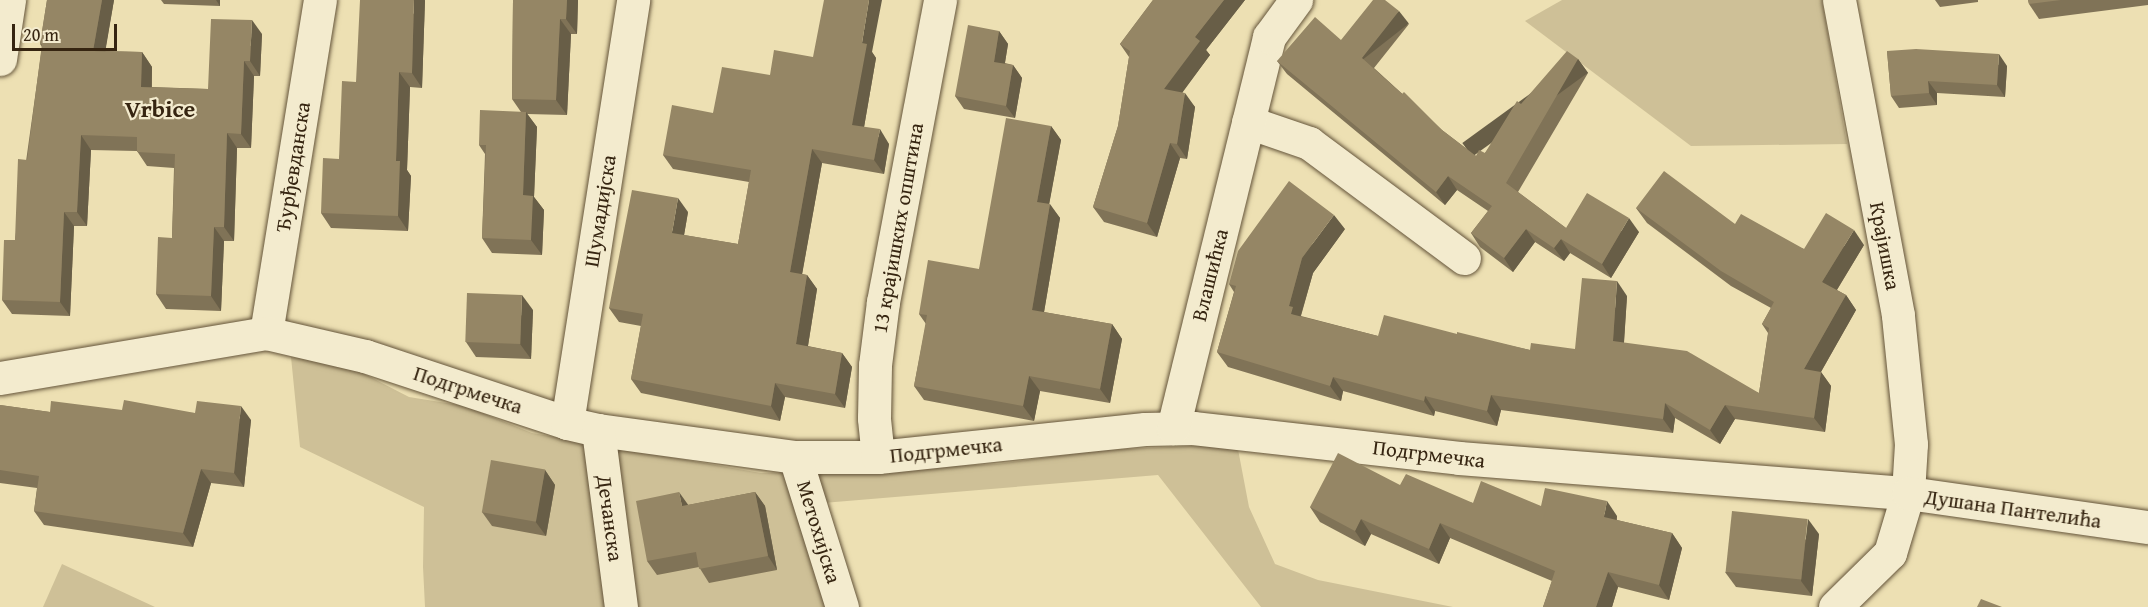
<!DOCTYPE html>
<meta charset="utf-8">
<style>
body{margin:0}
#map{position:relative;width:2148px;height:607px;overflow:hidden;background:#ede0b3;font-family:"Gentium Book Plus",serif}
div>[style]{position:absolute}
.green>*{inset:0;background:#cec097}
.roads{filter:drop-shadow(0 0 2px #64543a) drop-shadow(0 0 2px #64543a)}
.minor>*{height:33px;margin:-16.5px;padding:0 16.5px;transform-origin:16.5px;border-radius:16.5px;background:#f3ebce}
.wall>*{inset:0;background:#807357}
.shaded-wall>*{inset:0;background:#685e47;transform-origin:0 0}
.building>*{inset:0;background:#958665;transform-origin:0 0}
span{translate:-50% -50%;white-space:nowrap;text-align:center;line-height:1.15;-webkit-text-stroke:4.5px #f3ebce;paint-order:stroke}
.street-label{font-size:21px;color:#362511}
.quarter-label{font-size:24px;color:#362511;font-weight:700}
.scale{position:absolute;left:12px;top:24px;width:105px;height:27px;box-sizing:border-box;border:3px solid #362511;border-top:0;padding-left:8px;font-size:18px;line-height:21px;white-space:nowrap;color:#362511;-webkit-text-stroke:4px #f3ebce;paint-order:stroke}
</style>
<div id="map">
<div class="green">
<div style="clip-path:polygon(1562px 0,1822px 0,1847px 144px,1691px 146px,1525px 21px)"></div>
<div style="clip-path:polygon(291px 357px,347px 365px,409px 397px,465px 406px,532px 433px,761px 473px,788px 472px,826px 607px,425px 607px,423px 567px,424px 507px,300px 447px)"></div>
<div style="clip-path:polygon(1237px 444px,1249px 507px,1275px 564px,1318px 580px,1453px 607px,1261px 607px,1158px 475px,823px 503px,812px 472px,997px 464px,1102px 450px)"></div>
<div style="clip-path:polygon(62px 564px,155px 607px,43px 607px)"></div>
</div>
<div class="roads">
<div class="minor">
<div style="left:0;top:59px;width:60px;rotate:-81.3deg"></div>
<div style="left:1248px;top:122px;width:65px;rotate:19deg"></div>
<div style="left:1309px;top:143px;width:193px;rotate:36.6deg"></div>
<div style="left:266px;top:333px;width:337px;rotate:-80.8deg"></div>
<div style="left:0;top:378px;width:270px;rotate:-9.6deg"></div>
<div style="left:266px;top:333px;width:102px;rotate:13.1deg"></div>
<div style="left:365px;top:356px;width:213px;rotate:18.3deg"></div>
<div style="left:567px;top:423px;width:32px;rotate:13deg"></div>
<div style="left:598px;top:430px;width:199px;rotate:7.8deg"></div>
<div style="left:795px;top:457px;width:83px"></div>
<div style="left:878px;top:457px;width:268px;rotate:-6deg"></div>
<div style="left:1145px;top:429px;width:48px;rotate:-1.2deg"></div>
<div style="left:1193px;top:428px;width:268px;rotate:6.4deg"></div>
<div style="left:1459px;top:458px;width:450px;rotate:4.5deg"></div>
<div style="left:1908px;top:493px;width:49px;rotate:-86.5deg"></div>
<div style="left:1911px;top:444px;width:130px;rotate:-95.8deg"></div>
<div style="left:1898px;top:315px;width:320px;rotate:-100.6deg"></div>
<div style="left:567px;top:423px;width:428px;rotate:-81.1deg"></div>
<div style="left:1173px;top:428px;width:403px;rotate:-76.2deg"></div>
<div style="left:1269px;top:37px;width:46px;rotate:-53.9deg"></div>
<div style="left:598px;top:430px;width:178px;rotate:82.6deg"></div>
<div style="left:795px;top:457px;width:157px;rotate:72.6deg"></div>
<div style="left:878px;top:457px;width:39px;rotate:-96deg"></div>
<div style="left:874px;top:418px;width:53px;rotate:-88.9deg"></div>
<div style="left:875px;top:365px;width:64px;rotate:-82.8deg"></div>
<div style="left:883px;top:302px;width:307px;rotate:-79.3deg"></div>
<div style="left:1835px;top:607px;width:77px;rotate:-44.5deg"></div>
<div style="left:1890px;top:553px;width:63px;rotate:-73.3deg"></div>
<div style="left:1908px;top:493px;width:242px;rotate:8.1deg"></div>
</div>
</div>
<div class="wall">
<div style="clip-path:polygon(47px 0,114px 0,105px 51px,142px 52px,152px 67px,152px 87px,208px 89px,262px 34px,260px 76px,254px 76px,251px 148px,237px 148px,234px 241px,224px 241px,221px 311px,166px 309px,156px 294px,172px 238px,174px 168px,147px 166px,137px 151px,91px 150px,87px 226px,74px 226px,70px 316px,12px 314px,2px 300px,15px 240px,42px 47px,40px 44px)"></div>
<div style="clip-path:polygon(161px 0,220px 0,220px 6px,164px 4px)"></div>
<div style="clip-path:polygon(425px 0,422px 88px,410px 87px,407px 170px,411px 176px,408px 231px,331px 228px,321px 213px,339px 159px,356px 82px)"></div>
<div style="clip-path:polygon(513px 0,578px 0,577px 34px,571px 34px,567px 115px,527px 114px,537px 127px,534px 197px,544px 210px,542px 255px,492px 253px,482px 238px,485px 154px,479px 145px,521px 112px,512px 99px)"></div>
<div style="clip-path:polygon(1153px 0,1245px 0,1206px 50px,1210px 55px,1182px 92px,1195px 107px,1187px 159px,1180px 158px,1157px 237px,1104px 222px,1093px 207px,1118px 126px,1129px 57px,1120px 44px)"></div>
<div style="clip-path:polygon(1935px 0,1978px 0,1978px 2px,1940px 7px)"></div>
<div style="clip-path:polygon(2028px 0,2148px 0,2148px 5px,2039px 19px,2029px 4px)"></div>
<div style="clip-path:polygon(1409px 24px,1374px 68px,1442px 130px,1476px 156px,1485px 153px,1521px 104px,1578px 59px,1588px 73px,1518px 192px,1566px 228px,1639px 232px,1611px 278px,1570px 253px,1564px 261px,1535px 242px,1513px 272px,1480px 247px,1471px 233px,1488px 211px,1457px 190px,1445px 205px,1287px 74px,1277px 61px,1341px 40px)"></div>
<div style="clip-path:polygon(999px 31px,1008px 44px,1005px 63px,1013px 65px,1022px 78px,1015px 118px,964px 109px,955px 96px)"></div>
<div style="clip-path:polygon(1887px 51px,2007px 66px,2005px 97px,1937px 93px,1937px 105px,1899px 108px,1891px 96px)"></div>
<div style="clip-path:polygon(872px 52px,876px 58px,864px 127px,889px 144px,884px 174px,822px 163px,802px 274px,807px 275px,817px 289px,808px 346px,842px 353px,852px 367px,845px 408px,785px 397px,780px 421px,641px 393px,631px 379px,641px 326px,619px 322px,609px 308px,688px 212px,684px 235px,738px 244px,749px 182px,673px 169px,663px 155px,713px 113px,770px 75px,813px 57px)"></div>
<div style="clip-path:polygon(1051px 126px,1061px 140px,1049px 204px,1060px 218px,1044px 312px,1112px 324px,1122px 339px,1110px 403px,1040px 391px,1034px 421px,924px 400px,914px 386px,926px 324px,919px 314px,979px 269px)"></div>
<div style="clip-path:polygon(1636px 208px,1735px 224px,1804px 249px,1864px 245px,1837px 290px,1846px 295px,1856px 310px,1821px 372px,1831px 386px,1825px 432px,1735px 419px,1720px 444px,1675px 418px,1673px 433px,1501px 410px,1497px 426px,1435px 411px,1434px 416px,1343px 391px,1341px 401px,1228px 367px,1217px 352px,1234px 292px,1229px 284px,1345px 229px,1313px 273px,1301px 316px,1378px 336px,1457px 334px,1530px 350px,1575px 349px,1627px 296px,1624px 343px,1759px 393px,1768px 333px,1762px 324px,1771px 308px,1731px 286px,1647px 223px)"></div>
<div style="clip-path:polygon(533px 310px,531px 359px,476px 357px,466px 342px)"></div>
<div style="clip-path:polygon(0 405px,50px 412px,122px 410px,195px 413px,251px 420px,244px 487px,211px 483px,193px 547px,44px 525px,34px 511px,37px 488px,0 483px)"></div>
<div style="clip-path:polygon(545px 470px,555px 485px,546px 536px,492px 526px,482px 512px)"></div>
<div style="clip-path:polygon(1400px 485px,1473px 503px,1541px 506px,1617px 516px,1617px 520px,1672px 533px,1682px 548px,1669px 600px,1618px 587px,1612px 607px,1543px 607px,1552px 581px,1450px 538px,1439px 564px,1371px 534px,1365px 546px,1320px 522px,1310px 507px)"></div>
<div style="clip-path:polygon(755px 492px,765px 506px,777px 570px,709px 583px,699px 567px,657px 575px,647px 561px,688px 505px)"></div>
<div style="clip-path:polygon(1819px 534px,1812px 596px,1736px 587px,1725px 572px)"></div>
</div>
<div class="shaded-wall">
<div style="clip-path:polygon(102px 0,114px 0,103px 65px,93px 51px)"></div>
<div style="clip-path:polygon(216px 0,220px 0,220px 6px)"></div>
<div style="clip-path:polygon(414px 0,425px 0,422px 88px,412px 73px)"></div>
<div style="clip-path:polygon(567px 0,578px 0,577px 34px,566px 19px)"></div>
<div style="clip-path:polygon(869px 0,882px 0,872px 52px,876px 58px,862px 139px,852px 125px,862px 43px)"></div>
<div style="clip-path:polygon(1224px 0,1245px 0,1206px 50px,1210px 55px,1174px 104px,1164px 89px,1195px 37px)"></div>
<div style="left:1399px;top:11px;width:16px;height:60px;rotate:52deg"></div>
<div style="clip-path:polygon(560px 19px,571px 34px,567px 115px,556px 100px)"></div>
<div style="clip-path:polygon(252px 20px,262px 34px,260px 76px,250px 61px)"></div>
<div style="clip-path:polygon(999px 31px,1008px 44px,1003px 74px,994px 62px)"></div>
<div style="clip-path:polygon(142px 52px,152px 67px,151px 101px,141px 87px)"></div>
<div style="clip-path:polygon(1999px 54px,2007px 66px,2005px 97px,1997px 85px)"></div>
<div style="left:1578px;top:59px;width:17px;height:143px;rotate:54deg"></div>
<div style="clip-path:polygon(244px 61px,254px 76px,251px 148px,241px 134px)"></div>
<div style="clip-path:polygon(1013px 65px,1022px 78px,1015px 118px,1006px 106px)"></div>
<div style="clip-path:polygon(399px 72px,410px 87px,407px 170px,411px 176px,408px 231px,398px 216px,396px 161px)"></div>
<div style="clip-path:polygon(1928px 81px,1937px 93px,1937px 105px,1929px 93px)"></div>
<div style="clip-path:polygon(1185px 93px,1195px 107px,1187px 159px,1177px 144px)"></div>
<div style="clip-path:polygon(526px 112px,537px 127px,534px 197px,544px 210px,542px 255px,531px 240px,523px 195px)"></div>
<div style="clip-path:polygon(1051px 126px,1061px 140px,1047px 216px,1037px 202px)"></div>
<div style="clip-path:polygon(880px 129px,889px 144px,884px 174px,874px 160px)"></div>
<div style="clip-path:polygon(227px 133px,237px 148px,234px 241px,224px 227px)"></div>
<div style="clip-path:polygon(81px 135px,91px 150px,87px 226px,77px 212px)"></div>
<div style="clip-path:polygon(1170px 143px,1180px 158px,1157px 237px,1147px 223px)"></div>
<div style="clip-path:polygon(812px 149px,822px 163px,800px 286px,790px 272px)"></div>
<div style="clip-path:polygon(1448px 176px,1457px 190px,1445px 205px,1436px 192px)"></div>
<div style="clip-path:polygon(678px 198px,688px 212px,682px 247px,672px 233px)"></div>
<div style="clip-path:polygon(1050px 204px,1060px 218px,1042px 324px,1032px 310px)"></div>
<div style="clip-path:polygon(64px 212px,74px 226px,70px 316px,60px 302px)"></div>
<div style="clip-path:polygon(1334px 215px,1345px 229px,1313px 273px,1300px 318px,1291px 314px,1289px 306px,1302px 258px)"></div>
<div style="clip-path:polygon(1629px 218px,1639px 232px,1611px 278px,1602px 264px)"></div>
<div style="clip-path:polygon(214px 227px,224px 241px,221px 311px,211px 296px)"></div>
<div style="clip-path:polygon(1526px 229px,1535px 242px,1513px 272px,1504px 258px)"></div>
<div style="clip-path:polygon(1854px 230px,1864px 245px,1833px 296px,1822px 282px)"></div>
<div style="clip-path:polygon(1561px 239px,1570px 253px,1564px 261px,1554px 248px)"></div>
<div style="clip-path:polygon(807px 275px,817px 289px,806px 358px,796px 344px)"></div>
<div style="clip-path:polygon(1617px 281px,1627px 296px,1623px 356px,1613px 341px)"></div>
<div style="clip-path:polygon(522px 295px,533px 310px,531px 359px,520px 344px)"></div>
<div style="clip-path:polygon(1846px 295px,1856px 310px,1814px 384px,1804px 369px)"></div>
<div style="clip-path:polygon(1112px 324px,1122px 339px,1110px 403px,1100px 389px)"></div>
<div style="clip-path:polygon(842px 353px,852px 367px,845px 408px,835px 394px)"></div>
<div style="clip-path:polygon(1821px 372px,1831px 386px,1825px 432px,1814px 418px)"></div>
<div style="clip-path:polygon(1029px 376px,1040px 391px,1034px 421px,1023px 406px)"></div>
<div style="clip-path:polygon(1333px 377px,1343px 391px,1341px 401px,1330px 386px)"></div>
<div style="clip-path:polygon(775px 383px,785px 397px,780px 421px,771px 406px)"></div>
<div style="clip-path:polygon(1491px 395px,1501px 410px,1497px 426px,1487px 411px)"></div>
<div style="clip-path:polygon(1425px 396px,1435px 411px,1434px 416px,1424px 401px)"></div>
<div style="clip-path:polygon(1665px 403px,1675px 418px,1673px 433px,1663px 419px)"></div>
<div style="clip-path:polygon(1725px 405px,1735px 419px,1720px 444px,1710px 430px)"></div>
<div style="clip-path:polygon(241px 406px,251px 420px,244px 487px,234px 473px)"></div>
<div style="clip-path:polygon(201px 469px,211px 483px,193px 547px,183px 533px)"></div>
<div style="clip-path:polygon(545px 470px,555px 485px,546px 536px,535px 521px)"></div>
<div style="clip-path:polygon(679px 492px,689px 506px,682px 506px)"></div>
<div style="clip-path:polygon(755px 492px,765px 506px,777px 570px,768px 556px)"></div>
<div style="clip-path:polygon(1607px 501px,1617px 516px,1614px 531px,1604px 517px)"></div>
<div style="clip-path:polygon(1361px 519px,1371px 534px,1365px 546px,1355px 531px)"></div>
<div style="clip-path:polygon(1808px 519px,1819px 534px,1812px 596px,1801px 581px)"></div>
<div style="clip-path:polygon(1440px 523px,1450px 538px,1439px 564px,1429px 549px)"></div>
<div style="clip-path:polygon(1672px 533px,1682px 548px,1669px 600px,1659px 585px)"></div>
<div style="clip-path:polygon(1608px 572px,1618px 587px,1612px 607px,1596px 607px)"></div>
</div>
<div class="building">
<div style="clip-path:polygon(47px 0,102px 0,93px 51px,142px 52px,141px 87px,208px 89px,211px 19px,252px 20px,250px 61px,244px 61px,241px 134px,227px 133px,224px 227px,214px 227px,211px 296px,156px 294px,158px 237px,172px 238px,175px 154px,137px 152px,137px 137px,81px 135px,77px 212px,64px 212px,60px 302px,2px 300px,4px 240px,15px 240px,18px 159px,27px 160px,42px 44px,40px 44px)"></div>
<div style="clip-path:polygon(360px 0,414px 0,412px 73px,399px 72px,396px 161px,400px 161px,398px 216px,321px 213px,323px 158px,339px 159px,342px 81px,356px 82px)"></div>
<div style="clip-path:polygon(513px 0,567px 0,566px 19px,560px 19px,556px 100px,512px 99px)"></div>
<div style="clip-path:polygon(824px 0,869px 0,862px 43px,867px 44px,852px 125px,880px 129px,874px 160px,812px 149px,790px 272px,807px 275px,796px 344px,842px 353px,835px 394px,775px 383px,771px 406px,631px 379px,643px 314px,609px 308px,632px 190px,678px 198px,672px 233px,738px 244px,751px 170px,663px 155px,672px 105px,713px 113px,722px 67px,770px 75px,774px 50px,813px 57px)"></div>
<div style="clip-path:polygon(1153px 0,1224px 0,1195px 37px,1200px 41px,1164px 89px,1185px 93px,1177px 144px,1170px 143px,1147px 223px,1093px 207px,1118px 126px,1130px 51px,1120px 44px)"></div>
<div style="clip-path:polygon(1373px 0,1385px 0,1399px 11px,1362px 58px,1402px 94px,1404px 92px,1442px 130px,1476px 156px,1479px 150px,1485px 153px,1517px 101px,1521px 104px,1567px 51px,1578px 59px,1506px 183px,1566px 228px,1587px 193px,1629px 218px,1602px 264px,1561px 239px,1554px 248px,1526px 229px,1504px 258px,1471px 233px,1492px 206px,1448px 176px,1436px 192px,1277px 61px,1315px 17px,1341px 40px)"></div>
<div style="clip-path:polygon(2028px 0,2061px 0,2029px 4px)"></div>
<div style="clip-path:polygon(968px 25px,999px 31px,994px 62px,1013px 65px,1006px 106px,955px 96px)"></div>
<div style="clip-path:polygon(1916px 49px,1999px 54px,1997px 85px,1928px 81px,1929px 93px,1891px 96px,1887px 51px)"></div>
<div style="clip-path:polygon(480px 110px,526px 112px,523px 195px,533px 196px,531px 240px,482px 238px,486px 145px,479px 145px)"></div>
<div style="clip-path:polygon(1006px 118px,1051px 126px,1037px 202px,1050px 204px,1032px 310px,1112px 324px,1100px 389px,1029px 376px,1023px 406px,914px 386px,927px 315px,919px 314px,928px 260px,979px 269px)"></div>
<div style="clip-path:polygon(1664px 171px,1735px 224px,1741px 214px,1804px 249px,1826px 213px,1854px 230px,1822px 282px,1846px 295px,1804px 369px,1821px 372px,1814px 418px,1725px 405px,1710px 430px,1665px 403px,1663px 419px,1491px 395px,1487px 411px,1425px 396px,1424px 401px,1333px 377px,1330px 386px,1217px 352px,1236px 286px,1229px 284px,1238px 251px,1289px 181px,1334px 215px,1302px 258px,1289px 306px,1293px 307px,1291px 314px,1378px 336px,1384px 315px,1457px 334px,1457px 332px,1530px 350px,1531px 343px,1575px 349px,1582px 278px,1617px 281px,1613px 341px,1687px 351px,1759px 393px,1769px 328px,1762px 324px,1774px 302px,1721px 271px,1636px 208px)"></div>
<div style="left:467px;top:293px;width:55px;height:49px;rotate:2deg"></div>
<div style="clip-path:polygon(124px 400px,195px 413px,197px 401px,241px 406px,234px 473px,201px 469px,183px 533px,34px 511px,39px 476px,0 470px,0 405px,50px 412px,51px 401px,122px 410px)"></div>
<div style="clip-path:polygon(1338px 453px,1400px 485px,1406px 474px,1473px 503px,1481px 481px,1541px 506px,1545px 488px,1607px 501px,1604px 517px,1672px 533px,1659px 585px,1608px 572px,1596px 607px,1543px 607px,1555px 571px,1440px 523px,1429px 549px,1361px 519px,1355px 531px,1310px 507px)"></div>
<div style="left:491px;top:460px;width:55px;height:53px;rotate:10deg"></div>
<div style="clip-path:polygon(679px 492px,682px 506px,755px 492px,768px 556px,699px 569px,696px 552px,647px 561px,636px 501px)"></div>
<div style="left:1732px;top:511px;width:76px;height:61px;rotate:6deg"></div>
<div style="clip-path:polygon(1981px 599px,2002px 607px,1977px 607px)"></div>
</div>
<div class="street-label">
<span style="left:293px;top:167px;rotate:-81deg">Ђурђевданска</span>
<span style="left:600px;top:211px;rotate:-81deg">Шумадијска</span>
<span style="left:898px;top:228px;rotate:-80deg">13 крајишких општина</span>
<span style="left:1885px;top:246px;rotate:79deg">Крајишка</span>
<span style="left:1210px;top:275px;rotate:-76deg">Влашићка</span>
<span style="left:468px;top:390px;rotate:18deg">Подгрмечка</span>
<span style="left:946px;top:450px;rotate:-6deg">Подгрмечка</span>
<span style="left:1429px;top:454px;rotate:7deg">Подгрмечка</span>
<span style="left:2013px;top:509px;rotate:8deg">Душана Пантелића</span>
<span style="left:610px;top:518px;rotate:82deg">Дечанска</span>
<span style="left:819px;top:532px;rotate:73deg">Метохијска</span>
</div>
<div class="quarter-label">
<span style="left:160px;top:109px">Vrbice</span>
</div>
<div class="scale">20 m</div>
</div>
